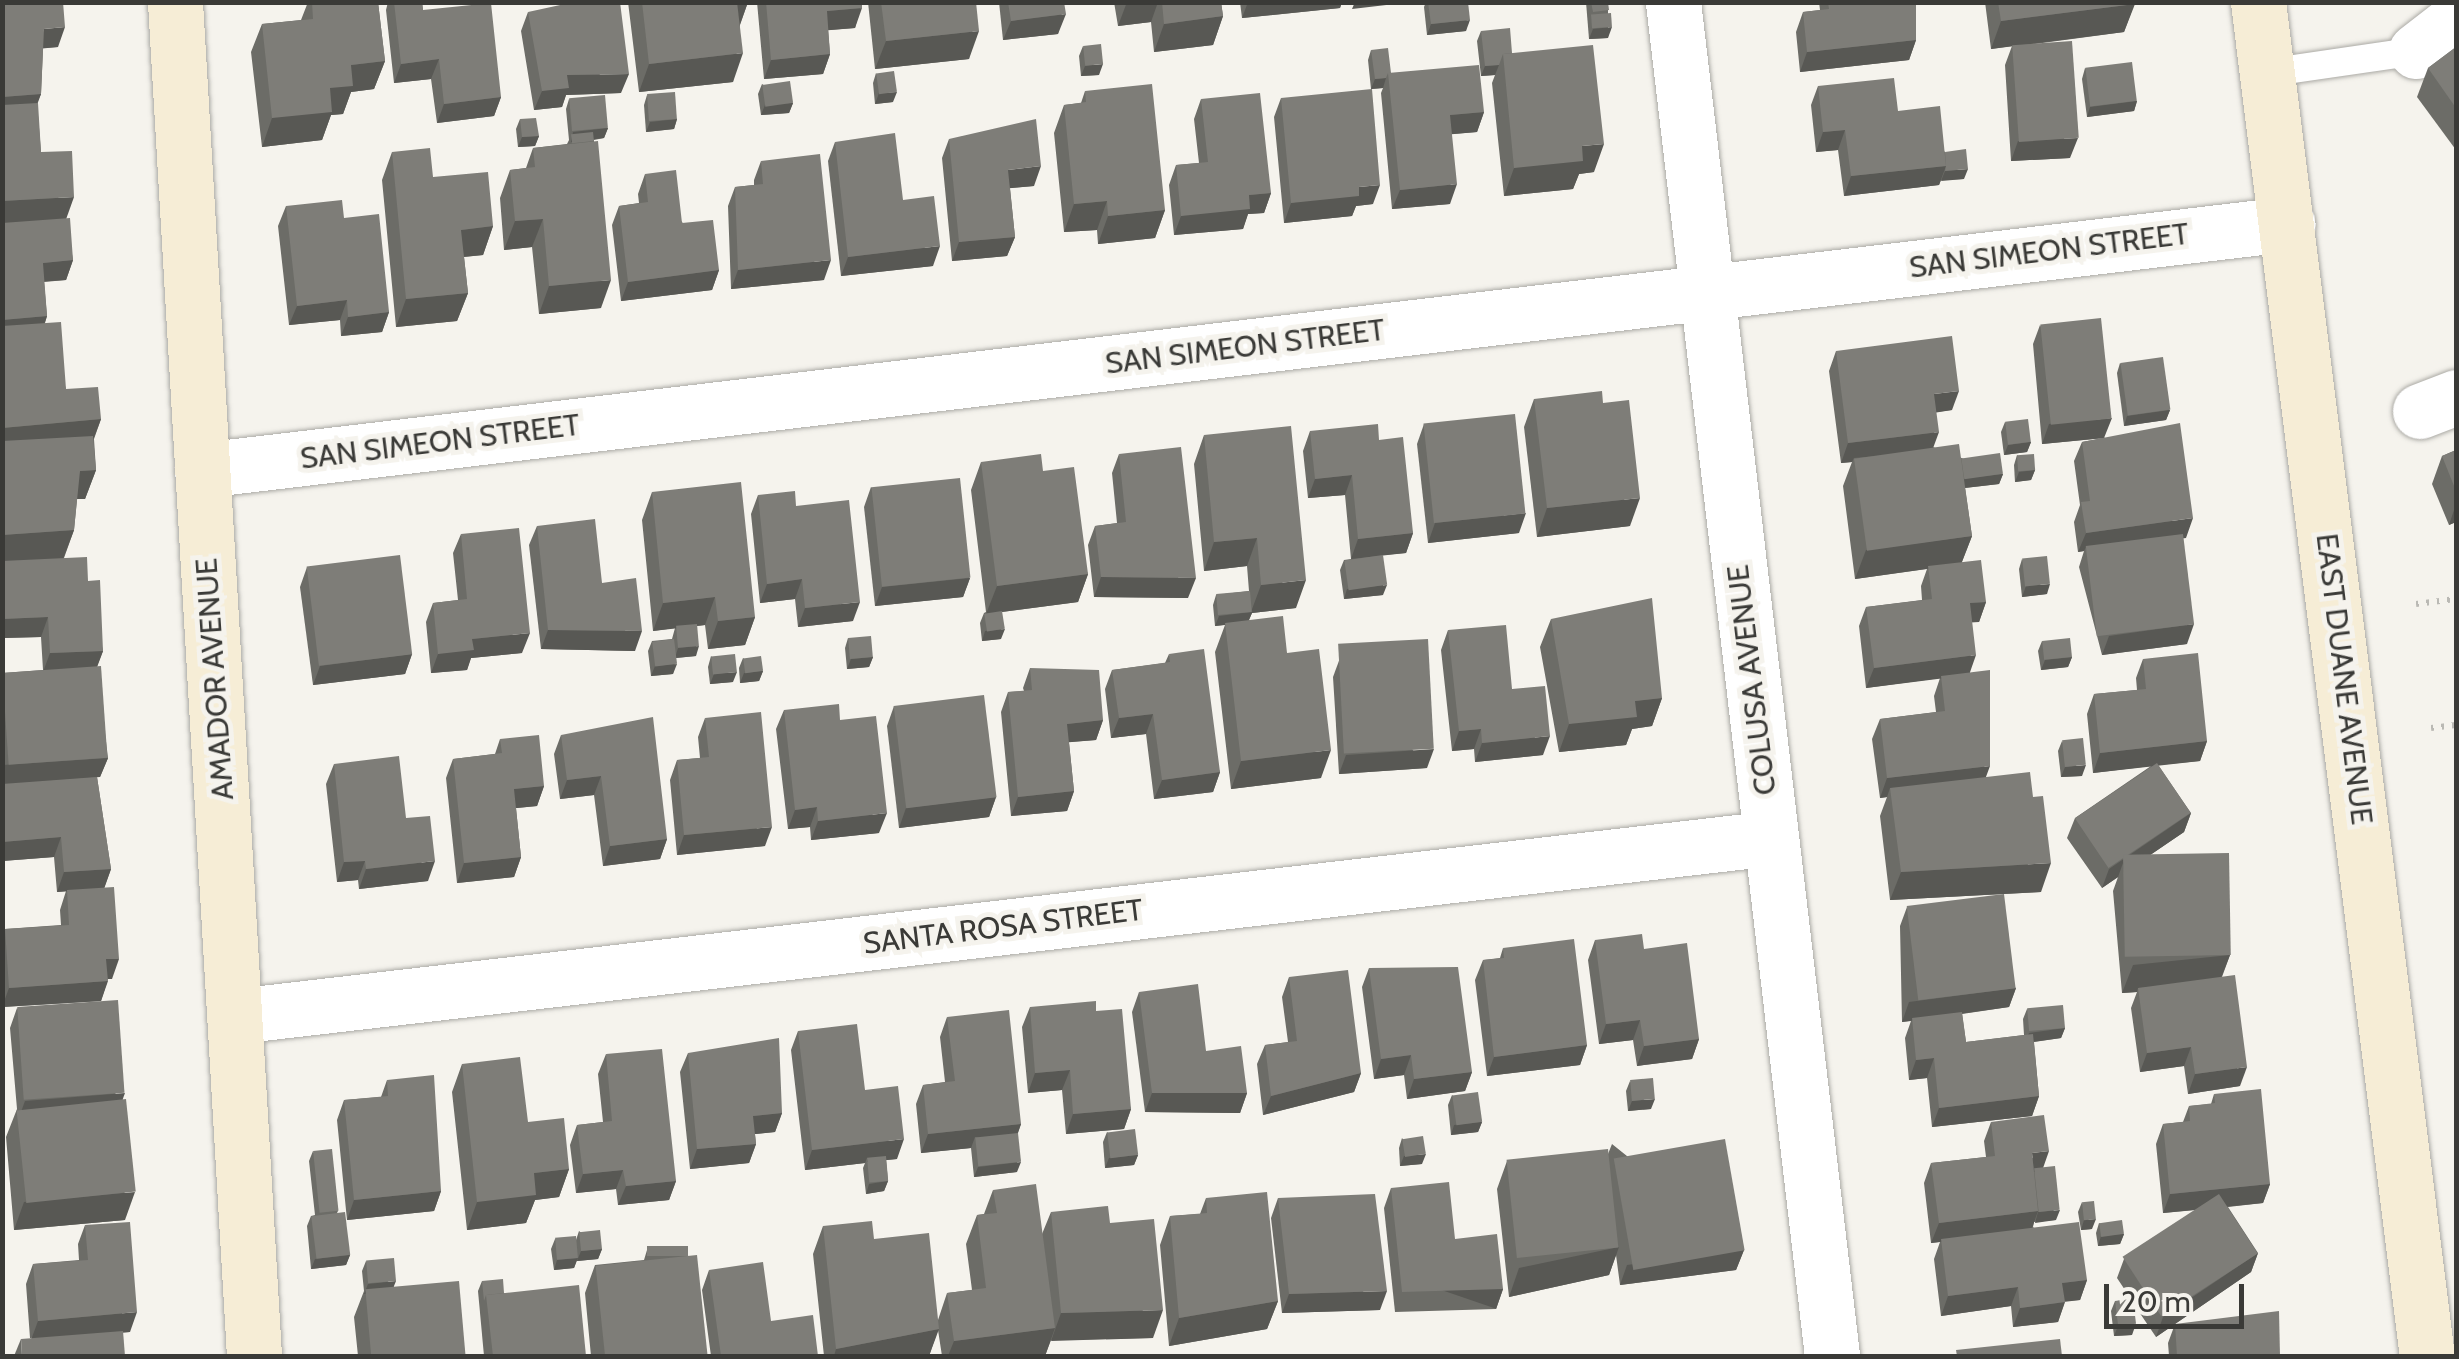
<!DOCTYPE html>
<style>
body{margin:0}
#map{position:relative;width:2459px;height:1359px;overflow:hidden;background:#f5f3ed;font-family:Cabin,sans-serif}
div>[style]{position:absolute}
.path>*{height:6px;margin-top:-3px;transform-origin:0;background:repeating-linear-gradient(90deg,#bab9b4 0 2.5px,transparent 0 10.5px)}
.roads{filter:drop-shadow(0 0 2px #abaaa5) drop-shadow(0 0 2px #abaaa5)}
.lane>*{height:28px;margin:-14px;padding:0 14px;transform-origin:14px;border-radius:14px;background:#fff}
.street>*{height:55px;margin:-27.5px;padding:0 27.5px;transform-origin:27.5px;border-radius:27.5px;background:#fff}
.secondary>*{height:55px;margin:-27.5px;padding:0 27.5px;transform-origin:27.5px;border-radius:27.5px;background:#f6edd6}
.wall>*{inset:0;background:#6c6c67}
.shaded-wall>*{inset:0;background:#585854;transform-origin:0 0}
.building>*{inset:0;background:#7e7d78;transform-origin:0 0}
span{translate:-50% -50%;white-space:nowrap;text-align:center;line-height:1.15;-webkit-text-stroke:10px #f5f3ed;paint-order:stroke}
.street-label{font-size:30px;color:#3a3a37}
.frame{position:absolute;inset:0;border:5px solid #3a3a37;pointer-events:none}
.scale{position:absolute;left:2104px;top:1284px;width:140px;height:45px;box-sizing:border-box;border:5px solid #3a3a37;border-top:0;padding-left:12px;font-size:30px;line-height:35px;white-space:nowrap;color:#3a3a37;-webkit-text-stroke:8px #f5f3ed;paint-order:stroke}
</style>
<div id="map">
<div class="path">
<div style="left:2416px;top:604px;width:40px;rotate:-7.1deg"></div>
<div style="left:2431px;top:728px;width:25px;rotate:-7deg"></div>
</div>
<div class="roads">
<div class="lane">
<div style="left:2266px;top:73px;width:152px;rotate:-8.3deg"></div>
</div>
<div class="street">
<div style="left:1673px;top:2px;width:1363px;rotate:83.3deg"></div>
<div style="left:2416px;top:51px;width:51px;rotate:-37.8deg"></div>
<div style="left:2420px;top:411px;width:39px;rotate:-21deg"></div>
<div style="left:202px;top:470px;width:2100px;rotate:-6.73deg"></div>
<div style="left:236px;top:1016px;width:1545px;rotate:-6.61deg"></div>
</div>
<div class="secondary">
<div style="left:175px;top:2px;width:1356px;rotate:86.66deg"></div>
<div style="left:2258px;top:2px;width:1365px;rotate:82.89deg"></div>
</div>
</div>
<div class="wall">
<div style="clip-path:polygon(2px 2px,58px 47px,43px 48px,41px 94px,37px 103px,41px 152px,66px 218px,73px 260px,66px 280px,44px 282px,47px 316px,45px 323px,66px 389px,101px 419px,94px 439px,96px 470px,85px 499px,77px 499px,74px 530px,64px 558px,88px 581px,103px 651px,97px 666px,108px 758px,100px 777px,97px 777px,111px 869px,104px 888px,112px 979px,108px 979px,101px 1001px,2px 1007px,2px 936px,5px 929px,61px 925px,60px 910px,66px 891px,57px 892px,54px 857px,2px 861px,2px 673px,43px 670px,41px 637px,2px 638px)"></div>
<div style="clip-path:polygon(308px 2px,378px 2px,385px 61px,374px 89px,351px 92px,343px 114px,331px 115px,322px 140px,262px 147px,251px 52px,262px 24px,301px 20px)"></div>
<div style="clip-path:polygon(388px 2px,422px 2px,423px 10px,501px 97px,494px 116px,437px 123px,431px 79px,394px 83px,386px 10px)"></div>
<div style="clip-path:polygon(628px 2px,748px 2px,740px 25px,733px 82px,639px 92px)"></div>
<div style="clip-path:polygon(757px 2px,862px 2px,855px 28px,828px 30px,830px 54px,823px 74px,764px 79px)"></div>
<div style="clip-path:polygon(868px 2px,976px 2px,969px 59px,875px 69px)"></div>
<div style="clip-path:polygon(999px 2px,1064px 2px,1058px 34px,1003px 40px)"></div>
<div style="clip-path:polygon(1114px 2px,1221px 2px,1223px 16px,1213px 45px,1154px 52px,1151px 22px,1118px 26px)"></div>
<div style="clip-path:polygon(1240px 2px,1342px 2px,1340px 8px,1242px 18px)"></div>
<div style="clip-path:polygon(1426px 2px,1468px 2px,1466px 31px,1427px 35px,1424px 7px)"></div>
<div style="clip-path:polygon(1586px 2px,1608px 2px,1608px 38px,1589px 39px)"></div>
<div style="clip-path:polygon(1819px 2px,1916px 2px,1916px 40px,1909px 60px,1800px 72px,1796px 32px,1803px 12px,1820px 10px)"></div>
<div style="clip-path:polygon(1985px 2px,2135px 2px,2124px 32px,2035px 44px,2070px 158px,2011px 161px,2005px 65px,2012px 46px,1991px 49px)"></div>
<div style="clip-path:polygon(528px 12px,621px 93px,566px 95px,562px 107px,534px 110px,521px 31px)"></div>
<div style="clip-path:polygon(1481px 31px,1512px 53px,1594px 172px,1579px 174px,1573px 189px,1504px 196px,1492px 83px,1495px 75px,1481px 76px,1477px 41px)"></div>
<div style="clip-path:polygon(1083px 46px,1099px 75px,1081px 76px,1079px 56px)"></div>
<div style="clip-path:polygon(2456px 47px,2456px 150px,2417px 97px,2428px 68px)"></div>
<div style="clip-path:polygon(1371px 50px,1391px 73px,1484px 112px,1477px 132px,1452px 134px,1450px 204px,1392px 209px,1381px 93px,1383px 88px,1371px 89px,1368px 60px)"></div>
<div style="clip-path:polygon(2085px 68px,2137px 101px,2134px 111px,2087px 117px,2082px 79px)"></div>
<div style="clip-path:polygon(876px 73px,893px 102px,875px 104px,873px 83px)"></div>
<div style="clip-path:polygon(762px 84px,793px 103px,789px 113px,761px 115px,758px 94px)"></div>
<div style="clip-path:polygon(1818px 86px,1898px 111px,1945px 152px,1964px 179px,1941px 180px,1939px 185px,1844px 196px,1838px 150px,1816px 152px,1811px 105px)"></div>
<div style="clip-path:polygon(1085px 91px,1165px 210px,1155px 238px,1098px 244px,1097px 230px,1064px 232px,1054px 133px,1064px 105px,1081px 103px)"></div>
<div style="clip-path:polygon(647px 95px,677px 119px,674px 129px,646px 132px,644px 105px)"></div>
<div style="clip-path:polygon(1281px 98px,1373px 204px,1356px 206px,1352px 216px,1284px 223px,1274px 117px)"></div>
<div style="clip-path:polygon(569px 99px,608px 128px,604px 138px,594px 140px,601px 308px,539px 314px,532px 247px,504px 250px,500px 198px,510px 170px,526px 168px,533px 148px,567px 144px,569px 140px,566px 109px)"></div>
<div style="clip-path:polygon(1201px 99px,1271px 193px,1264px 213px,1248px 214px,1243px 229px,1174px 235px,1169px 185px,1176px 165px,1199px 163px,1194px 119px)"></div>
<div style="clip-path:polygon(520px 119px,539px 136px,535px 146px,518px 147px,516px 129px)"></div>
<div style="clip-path:polygon(949px 139px,1034px 186px,1010px 188px,1015px 237px,1007px 256px,952px 261px,942px 158px)"></div>
<div style="clip-path:polygon(835px 142px,903px 200px,933px 266px,841px 276px,828px 161px)"></div>
<div style="clip-path:polygon(392px 152px,433px 177px,493px 226px,483px 255px,464px 257px,468px 293px,457px 321px,396px 327px,382px 180px)"></div>
<div style="clip-path:polygon(761px 161px,824px 280px,731px 289px,728px 206px,735px 187px,754px 185px,754px 180px)"></div>
<div style="clip-path:polygon(645px 174px,719px 270px,712px 290px,621px 301px,612px 225px,619px 206px,639px 203px,638px 194px)"></div>
<div style="clip-path:polygon(286px 206px,344px 218px,389px 312px,382px 332px,341px 336px,340px 320px,289px 325px,278px 226px)"></div>
<div style="clip-path:polygon(2040px 325px,2104px 437px,2186px 538px,2183px 538px,2187px 644px,2102px 655px,2079px 567px,2084px 551px,2078px 552px,2074px 522px,2080px 505px,2074px 461px,2082px 442px,2104px 438px,2042px 444px,2033px 344px)"></div>
<div style="clip-path:polygon(1836px 351px,1952px 410px,1936px 412px,1933px 447px,2003px 474px,1999px 484px,1965px 488px,1972px 536px,1962px 562px,1986px 602px,1979px 622px,1972px 622px,1970px 673px,1986px 777px,2041px 892px,1890px 900px,1880px 816px,1887px 797px,1880px 798px,1872px 739px,1880px 719px,1936px 712px,1934px 696px,1940px 678px,1866px 688px,1859px 626px,1866px 607px,1922px 600px,1921px 586px,1927px 569px,1855px 579px,1843px 486px,1852px 462px,1841px 463px,1829px 371px)"></div>
<div style="clip-path:polygon(2120px 363px,2170px 410px,2166px 420px,2124px 426px,2117px 373px)"></div>
<div style="clip-path:polygon(1534px 399px,1603px 403px,1630px 526px,1537px 537px,1524px 427px)"></div>
<div style="clip-path:polygon(2005px 422px,2031px 442px,2027px 452px,2004px 455px,2001px 432px)"></div>
<div style="clip-path:polygon(1424px 424px,1519px 533px,1428px 543px,1417px 444px)"></div>
<div style="clip-path:polygon(1310px 431px,1379px 440px,1413px 533px,1406px 553px,1383px 555px,1383px 595px,1344px 599px,1340px 570px,1344px 560px,1351px 559px,1345px 495px,1308px 498px,1303px 451px)"></div>
<div style="clip-path:polygon(1204px 435px,1296px 608px,1252px 613px,1249px 620px,1287px 653px,1321px 778px,1231px 789px,1215px 652px,1225px 625px,1215px 626px,1213px 605px,1216px 595px,1249px 591px,1247px 566px,1204px 571px,1194px 464px)"></div>
<div style="clip-path:polygon(2456px 450px,2456px 522px,2449px 525px,2432px 484px,2442px 456px)"></div>
<div style="clip-path:polygon(1119px 454px,1188px 598px,1094px 597px,1088px 545px,1095px 526px,1117px 523px,1112px 473px)"></div>
<div style="clip-path:polygon(2017px 455px,2035px 470px,2031px 480px,2015px 482px,2014px 465px)"></div>
<div style="clip-path:polygon(981px 462px,1043px 471px,1088px 574px,1078px 602px,1002px 612px,1001px 639px,982px 641px,980px 623px,984px 613px,986px 612px,971px 490px)"></div>
<div style="clip-path:polygon(871px 487px,970px 578px,963px 597px,875px 606px,864px 507px)"></div>
<div style="clip-path:polygon(652px 492px,755px 617px,745px 645px,708px 649px,705px 625px,697px 626px,696px 656px,676px 658px,673px 674px,651px 676px,648px 651px,652px 641px,672px 639px,675px 628px,653px 631px,642px 520px)"></div>
<div style="clip-path:polygon(758px 495px,853px 621px,798px 627px,795px 599px,760px 603px,751px 514px)"></div>
<div style="clip-path:polygon(537px 526px,602px 583px,635px 651px,541px 649px,529px 545px)"></div>
<div style="clip-path:polygon(461px 534px,522px 653px,471px 658px,467px 670px,431px 673px,426px 622px,433px 603px,458px 600px,453px 553px)"></div>
<div style="clip-path:polygon(2022px 559px,2047px 594px,2022px 597px,2019px 569px)"></div>
<div style="clip-path:polygon(307px 567px,412px 654px,405px 674px,313px 685px,300px 587px)"></div>
<div style="clip-path:polygon(1551px 619px,1662px 698px,1652px 726px,1632px 729px,1626px 745px,1559px 752px,1540px 647px)"></div>
<div style="clip-path:polygon(1448px 630px,1512px 689px,1543px 755px,1475px 762px,1474px 749px,1452px 751px,1441px 650px)"></div>
<div style="clip-path:polygon(848px 638px,873px 657px,869px 667px,847px 669px,845px 648px)"></div>
<div style="clip-path:polygon(2042px 641px,2072px 657px,2068px 667px,2041px 670px,2038px 651px)"></div>
<div style="clip-path:polygon(1169px 654px,1220px 772px,1213px 792px,1154px 799px,1146px 734px,1111px 738px,1105px 689px,1112px 670px,1165px 663px)"></div>
<div style="clip-path:polygon(711px 656px,733px 682px,710px 684px,708px 667px)"></div>
<div style="clip-path:polygon(743px 658px,763px 671px,759px 681px,740px 683px,739px 668px)"></div>
<div style="clip-path:polygon(1340px 658px,1427px 768px,1339px 774px,1333px 677px)"></div>
<div style="clip-path:polygon(2143px 659px,2207px 741px,2200px 761px,2158px 765px,2191px 813px,2184px 832px,2141px 861px,2230px 955px,2222px 977px,2240px 1086px,2188px 1094px,2184px 1066px,2140px 1072px,2131px 1008px,2137px 992px,2122px 993px,2113px 891px,2118px 877px,2102px 888px,2067px 838px,2075px 818px,2151px 766px,2093px 773px,2087px 714px,2094px 694px,2137px 690px,2136px 678px)"></div>
<div style="clip-path:polygon(1030px 668px,1103px 720px,1096px 740px,1069px 742px,1074px 791px,1067px 811px,1011px 816px,1001px 712px,1008px 692px,1024px 691px,1023px 688px)"></div>
<div style="clip-path:polygon(894px 706px,996px 797px,989px 817px,899px 828px,887px 726px)"></div>
<div style="clip-path:polygon(784px 710px,840px 720px,879px 833px,811px 840px,810px 827px,788px 829px,776px 729px)"></div>
<div style="clip-path:polygon(705px 718px,765px 846px,677px 855px,670px 780px,677px 760px,700px 758px,698px 737px)"></div>
<div style="clip-path:polygon(561px 735px,667px 839px,660px 859px,603px 866px,594px 795px,560px 799px,554px 754px)"></div>
<div style="clip-path:polygon(500px 739px,544px 786px,537px 806px,516px 808px,521px 857px,514px 877px,457px 883px,446px 778px,453px 759px,495px 754px)"></div>
<div style="clip-path:polygon(2062px 741px,2082px 776px,2061px 777px,2058px 751px)"></div>
<div style="clip-path:polygon(334px 764px,406px 818px,428px 881px,359px 889px,358px 880px,337px 882px,326px 784px)"></div>
<div style="clip-path:polygon(1907px 907px,2016px 988px,2009px 1007px,1962px 1014px,1966px 1042px,2024px 1035px,2023px 1019px,2027px 1009px,2065px 1028px,2061px 1038px,2034px 1042px,2039px 1096px,2032px 1116px,1932px 1127px,1927px 1078px,1909px 1080px,1905px 1038px,1911px 1021px,1902px 1022px,1900px 926px)"></div>
<div style="clip-path:polygon(1595px 940px,1644px 949px,1699px 1039px,1692px 1059px,1637px 1066px,1633px 1040px,1599px 1044px,1588px 960px)"></div>
<div style="clip-path:polygon(1503px 948px,1587px 1045px,1580px 1065px,1487px 1076px,1475px 980px,1483px 960px,1500px 958px)"></div>
<div style="clip-path:polygon(1369px 968px,1472px 1072px,1465px 1091px,1407px 1099px,1404px 1075px,1374px 1079px,1362px 987px)"></div>
<div style="clip-path:polygon(1289px 977px,1361px 1073px,1354px 1092px,1263px 1115px,1257px 1064px,1265px 1045px,1288px 1042px,1282px 997px)"></div>
<div style="clip-path:polygon(1139px 992px,1206px 1051px,1247px 1093px,1240px 1113px,1145px 1112px,1132px 1012px)"></div>
<div style="clip-path:polygon(1030px 1007px,1096px 1011px,1131px 1109px,1124px 1129px,1066px 1134px,1062px 1090px,1028px 1093px,1022px 1027px)"></div>
<div style="clip-path:polygon(17px 1008px,123px 1100px,125px 1220px,14px 1230px,6px 1137px,17px 1109px,10px 1028px)"></div>
<div style="clip-path:polygon(947px 1017px,1021px 1124px,1018px 1133px,1017px 1172px,974px 1177px,971px 1148px,921px 1153px,916px 1104px,923px 1085px,945px 1082px,940px 1037px)"></div>
<div style="clip-path:polygon(798px 1031px,865px 1090px,897px 1159px,886px 1160px,888px 1181px,884px 1191px,866px 1194px,863px 1168px,865px 1163px,805px 1170px,791px 1050px)"></div>
<div style="clip-path:polygon(688px 1053px,782px 1113px,775px 1132px,755px 1134px,756px 1144px,749px 1163px,690px 1169px,680px 1072px)"></div>
<div style="clip-path:polygon(606px 1054px,676px 1181px,669px 1200px,618px 1205px,616px 1189px,576px 1193px,570px 1145px,577px 1125px,603px 1122px,598px 1074px)"></div>
<div style="clip-path:polygon(462px 1064px,528px 1122px,569px 1169px,559px 1197px,535px 1200px,526px 1223px,467px 1230px,452px 1092px)"></div>
<div style="clip-path:polygon(387px 1080px,441px 1191px,434px 1211px,347px 1220px,337px 1120px,344px 1100px,381px 1097px)"></div>
<div style="clip-path:polygon(1630px 1081px,1651px 1109px,1628px 1111px,1626px 1091px)"></div>
<div style="clip-path:polygon(2214px 1094px,2270px 1184px,2263px 1203px,2228px 1207px,2258px 1253px,2251px 1272px,2175px 1324px,2280px 1356px,2169px 1356px,2168px 1343px,2175px 1324px,2156px 1337px,2133px 1303px,2132px 1335px,2114px 1336px,2111px 1311px,2115px 1301px,2131px 1299px,2117px 1278px,2124px 1259px,2196px 1210px,2163px 1213px,2156px 1144px,2163px 1124px,2183px 1122px,2189px 1106px,2211px 1104px)"></div>
<div style="clip-path:polygon(1452px 1095px,1482px 1122px,1478px 1132px,1451px 1135px,1448px 1105px)"></div>
<div style="clip-path:polygon(1991px 1122px,2043px 1167px,2056px 1220px,2034px 1222px,2033px 1227px,2087px 1280px,2080px 1300px,2065px 1301px,2058px 1322px,2013px 1327px,2011px 1306px,1941px 1316px,1934px 1259px,1940px 1242px,1931px 1243px,1924px 1183px,1931px 1163px,1986px 1157px,1984px 1141px)"></div>
<div style="clip-path:polygon(1107px 1132px,1138px 1155px,1134px 1165px,1105px 1168px,1103px 1142px)"></div>
<div style="clip-path:polygon(1402px 1138px,1422px 1164px,1400px 1166px,1399px 1148px)"></div>
<div style="clip-path:polygon(1612px 1144px,1744px 1250px,1736px 1270px,1620px 1285px,1616px 1255px,1609px 1275px,1509px 1297px,1497px 1189px,1507px 1161px,1608px 1154px)"></div>
<div style="clip-path:polygon(313px 1151px,338px 1211px,337px 1213px,350px 1255px,346px 1265px,311px 1269px,307px 1226px,311px 1216px,315px 1215px,309px 1161px)"></div>
<div style="clip-path:polygon(1391px 1188px,1455px 1239px,1503px 1289px,1496px 1309px,1395px 1312px,1384px 1208px)"></div>
<div style="clip-path:polygon(993px 1190px,1042px 1234px,1051px 1212px,1110px 1223px,1153px 1338px,1051px 1340px,1045px 1356px,942px 1356px,938px 1330px,929px 1356px,824px 1356px,813px 1254px,823px 1226px,874px 1239px,938px 1320px,947px 1293px,972px 1290px,966px 1244px,977px 1215px,984px 1214px)"></div>
<div style="clip-path:polygon(1206px 1198px,1278px 1301px,1267px 1329px,1169px 1346px,1160px 1245px,1170px 1216px,1200px 1214px)"></div>
<div style="clip-path:polygon(1278px 1198px,1380px 1310px,1282px 1313px,1271px 1218px)"></div>
<div style="clip-path:polygon(2082px 1202px,2092px 1229px,2081px 1230px,2078px 1212px)"></div>
<div style="clip-path:polygon(2099px 1223px,2124px 1234px,2120px 1244px,2098px 1246px,2096px 1233px)"></div>
<div style="clip-path:polygon(85px 1225px,130px 1332px,30px 1338px,26px 1284px,33px 1264px,79px 1260px,78px 1244px)"></div>
<div style="clip-path:polygon(579px 1231px,602px 1249px,598px 1259px,577px 1261px,577px 1259px,574px 1268px,554px 1270px,551px 1249px,555px 1239px,576px 1240px)"></div>
<div style="clip-path:polygon(647px 1250px,689px 1256px,707px 1356px,591px 1356px,585px 1293px,595px 1265px,644px 1260px)"></div>
<div style="clip-path:polygon(366px 1261px,393px 1286px,466px 1356px,358px 1356px,354px 1317px,364px 1291px,362px 1271px)"></div>
<div style="clip-path:polygon(709px 1270px,771px 1321px,818px 1356px,711px 1356px,702px 1290px)"></div>
<div style="clip-path:polygon(482px 1281px,504px 1293px,586px 1356px,484px 1356px,478px 1291px)"></div>
<div style="clip-path:polygon(21px 1339px,22px 1356px,14px 1356px)"></div>
</div>
<div class="shaded-wall">
<div style="clip-path:polygon(736px 2px,748px 2px,739px 27px)"></div>
<div style="clip-path:polygon(1127px 2px,1158px 2px,1151px 22px,1118px 26px)"></div>
<div style="clip-path:polygon(1248px 2px,1342px 2px,1340px 8px,1242px 18px)"></div>
<div style="clip-path:polygon(1355px 2px,1412px 2px,1352px 9px)"></div>
<div style="clip-path:polygon(2135px 4px,2124px 32px,1991px 49px,2001px 21px)"></div>
<div style="clip-path:polygon(862px 8px,855px 28px,819px 31px,827px 11px)"></div>
<div style="clip-path:polygon(1066px 14px,1058px 34px,1003px 40px,1011px 21px)"></div>
<div style="clip-path:polygon(1223px 16px,1213px 45px,1154px 52px,1164px 24px)"></div>
<div style="clip-path:polygon(1470px 20px,1466px 31px,1427px 35px,1431px 24px)"></div>
<div style="clip-path:polygon(65px 27px,58px 47px,37px 49px,44px 29px)"></div>
<div style="clip-path:polygon(1612px 27px,1608px 38px,1589px 39px,1593px 29px)"></div>
<div style="clip-path:polygon(979px 31px,969px 59px,875px 69px,886px 41px)"></div>
<div style="clip-path:polygon(1916px 40px,1909px 60px,1800px 72px,1807px 52px)"></div>
<div style="clip-path:polygon(743px 53px,733px 82px,639px 92px,649px 64px)"></div>
<div style="clip-path:polygon(830px 54px,823px 74px,764px 79px,771px 60px)"></div>
<div style="clip-path:polygon(439px 59px,431px 79px,394px 83px,401px 64px)"></div>
<div style="clip-path:polygon(385px 61px,374px 89px,351px 92px,343px 114px,331px 115px,322px 140px,262px 147px,272px 118px,330px 88px,351px 65px)"></div>
<div style="clip-path:polygon(1103px 64px,1099px 75px,1081px 76px,1085px 66px)"></div>
<div style="clip-path:polygon(1499px 65px,1495px 75px,1481px 76px,1485px 66px)"></div>
<div style="clip-path:polygon(629px 74px,621px 93px,566px 95px,562px 107px,534px 110px,542px 91px,567px 75px)"></div>
<div style="clip-path:polygon(1386px 78px,1383px 88px,1371px 89px,1375px 79px)"></div>
<div style="clip-path:polygon(897px 92px,893px 102px,875px 104px,879px 93px)"></div>
<div style="clip-path:polygon(41px 94px,34px 113px,2px 116px,2px 97px)"></div>
<div style="clip-path:polygon(501px 97px,494px 116px,437px 123px,444px 104px)"></div>
<div style="clip-path:polygon(2137px 101px,2134px 111px,2087px 117px,2090px 107px)"></div>
<div style="clip-path:polygon(793px 103px,789px 113px,761px 115px,765px 105px)"></div>
<div style="clip-path:polygon(1484px 112px,1477px 132px,1443px 135px,1450px 115px)"></div>
<div style="clip-path:polygon(677px 119px,674px 129px,646px 132px,650px 122px)"></div>
<div style="clip-path:polygon(608px 128px,604px 138px,571px 142px,573px 132px)"></div>
<div style="clip-path:polygon(1845px 130px,1838px 150px,1816px 152px,1823px 132px)"></div>
<div style="clip-path:polygon(539px 136px,535px 146px,518px 147px,522px 137px)"></div>
<div style="clip-path:polygon(2078px 138px,2070px 158px,2011px 161px,2018px 141px)"></div>
<div style="clip-path:polygon(1604px 144px,1594px 172px,1579px 174px,1573px 189px,1504px 196px,1514px 168px,1582px 146px)"></div>
<div style="clip-path:polygon(1041px 166px,1034px 186px,1001px 189px,1008px 170px)"></div>
<div style="clip-path:polygon(1946px 166px,1939px 185px,1844px 196px,1851px 176px)"></div>
<div style="clip-path:polygon(1968px 169px,1964px 179px,1941px 181px,1945px 171px)"></div>
<div style="clip-path:polygon(1457px 184px,1450px 204px,1392px 209px,1400px 190px)"></div>
<div style="clip-path:polygon(1380px 185px,1373px 204px,1356px 206px,1352px 216px,1284px 223px,1291px 203px,1359px 187px)"></div>
<div style="clip-path:polygon(1271px 193px,1264px 213px,1248px 214px,1243px 229px,1174px 235px,1181px 216px,1249px 195px)"></div>
<div style="clip-path:polygon(74px 197px,64px 225px,2px 229px,2px 201px)"></div>
<div style="clip-path:polygon(1107px 201px,1097px 230px,1064px 232px,1074px 204px)"></div>
<div style="clip-path:polygon(1165px 210px,1155px 238px,1098px 244px,1108px 216px)"></div>
<div style="clip-path:polygon(543px 219px,532px 247px,504px 250px,515px 221px)"></div>
<div style="clip-path:polygon(493px 226px,483px 255px,451px 258px,461px 230px)"></div>
<div style="clip-path:polygon(1015px 237px,1007px 256px,952px 261px,959px 242px)"></div>
<div style="clip-path:polygon(940px 246px,933px 266px,841px 276px,848px 257px)"></div>
<div style="clip-path:polygon(73px 260px,66px 280px,36px 282px,43px 263px)"></div>
<div style="clip-path:polygon(831px 260px,824px 280px,731px 289px,738px 270px)"></div>
<div style="clip-path:polygon(719px 270px,712px 290px,621px 301px,628px 282px)"></div>
<div style="clip-path:polygon(611px 280px,601px 308px,539px 314px,549px 286px)"></div>
<div style="clip-path:polygon(468px 293px,457px 321px,396px 327px,406px 299px)"></div>
<div style="clip-path:polygon(347px 300px,340px 320px,289px 325px,297px 306px)"></div>
<div style="clip-path:polygon(389px 312px,382px 332px,341px 336px,348px 317px)"></div>
<div style="clip-path:polygon(47px 316px,40px 336px,2px 339px,2px 320px)"></div>
<div style="clip-path:polygon(1959px 391px,1952px 410px,1927px 414px,1934px 394px)"></div>
<div style="clip-path:polygon(2170px 410px,2166px 420px,2124px 426px,2127px 416px)"></div>
<div style="clip-path:polygon(2112px 418px,2104px 438px,2042px 444px,2049px 424px)"></div>
<div style="clip-path:polygon(101px 419px,90px 448px,2px 455px,2px 428px)"></div>
<div style="clip-path:polygon(1939px 432px,1932px 451px,1854px 458px,1852px 462px,1841px 463px,1848px 443px)"></div>
<div style="clip-path:polygon(2031px 442px,2027px 452px,2004px 455px,2008px 445px)"></div>
<div style="clip-path:polygon(96px 470px,85px 499px,70px 499px,80px 471px)"></div>
<div style="clip-path:polygon(2035px 470px,2031px 480px,2015px 482px,2019px 472px)"></div>
<div style="clip-path:polygon(2003px 474px,1999px 484px,1955px 489px,1958px 479px)"></div>
<div style="clip-path:polygon(1352px 475px,1345px 495px,1308px 498px,1315px 479px)"></div>
<div style="clip-path:polygon(1640px 498px,1630px 526px,1537px 537px,1547px 508px)"></div>
<div style="clip-path:polygon(2456px 504px,2456px 522px,2449px 525px)"></div>
<div style="clip-path:polygon(1526px 513px,1519px 533px,1428px 543px,1435px 523px)"></div>
<div style="clip-path:polygon(2193px 518px,2186px 538px,2087px 551px,2086px 547px,2084px 551px,2078px 552px,2086px 533px)"></div>
<div style="clip-path:polygon(74px 530px,63px 559px,2px 562px,2px 535px)"></div>
<div style="clip-path:polygon(1413px 533px,1406px 553px,1351px 559px,1358px 539px)"></div>
<div style="clip-path:polygon(1972px 536px,1961px 564px,1855px 579px,1866px 550px)"></div>
<div style="clip-path:polygon(1257px 538px,1247px 566px,1204px 571px,1214px 542px)"></div>
<div style="clip-path:polygon(1088px 574px,1078px 602px,986px 614px,997px 586px)"></div>
<div style="clip-path:polygon(1101px 577px,1196px 578px,1188px 598px,1094px 597px)"></div>
<div style="clip-path:polygon(970px 578px,963px 597px,875px 606px,882px 587px)"></div>
<div style="clip-path:polygon(802px 579px,795px 599px,760px 603px,767px 584px)"></div>
<div style="clip-path:polygon(1306px 580px,1296px 608px,1252px 613px,1248px 622px,1215px 626px,1219px 616px,1251px 612px,1261px 585px)"></div>
<div style="clip-path:polygon(2050px 584px,2047px 594px,2022px 597px,2026px 586px)"></div>
<div style="clip-path:polygon(1387px 585px,1383px 595px,1344px 599px,1347px 589px)"></div>
<div style="clip-path:polygon(715px 597px,705px 625px,653px 631px,663px 603px)"></div>
<div style="clip-path:polygon(860px 602px,853px 621px,798px 627px,805px 608px)"></div>
<div style="clip-path:polygon(1986px 602px,1979px 622px,1962px 623px,1970px 603px)"></div>
<div style="clip-path:polygon(48px 617px,41px 637px,2px 638px,2px 619px)"></div>
<div style="clip-path:polygon(755px 617px,745px 645px,708px 649px,718px 621px)"></div>
<div style="clip-path:polygon(2194px 624px,2187px 644px,2102px 655px,2109px 636px)"></div>
<div style="clip-path:polygon(1005px 629px,1001px 639px,982px 641px,985px 631px)"></div>
<div style="clip-path:polygon(548px 630px,642px 631px,635px 651px,541px 649px)"></div>
<div style="clip-path:polygon(530px 633px,522px 653px,471px 658px,467px 670px,431px 673px,438px 654px,472px 639px)"></div>
<div style="clip-path:polygon(699px 646px,696px 656px,675px 658px,678px 648px)"></div>
<div style="clip-path:polygon(103px 651px,96px 670px,43px 672px,50px 653px)"></div>
<div style="clip-path:polygon(412px 654px,405px 674px,313px 685px,320px 666px)"></div>
<div style="clip-path:polygon(1976px 655px,1969px 675px,1866px 688px,1874px 668px)"></div>
<div style="clip-path:polygon(873px 657px,869px 667px,847px 669px,851px 659px)"></div>
<div style="clip-path:polygon(2072px 657px,2068px 667px,2041px 670px,2045px 660px)"></div>
<div style="clip-path:polygon(677px 664px,673px 674px,651px 676px,655px 666px)"></div>
<div style="clip-path:polygon(763px 671px,759px 681px,740px 683px,744px 673px)"></div>
<div style="clip-path:polygon(737px 672px,733px 682px,710px 684px,714px 674px)"></div>
<div style="clip-path:polygon(1662px 698px,1652px 726px,1632px 729px,1626px 745px,1559px 752px,1569px 724px,1635px 701px)"></div>
<div style="clip-path:polygon(1153px 714px,1146px 734px,1111px 738px,1119px 718px)"></div>
<div style="clip-path:polygon(1103px 720px,1096px 740px,1060px 743px,1067px 724px)"></div>
<div style="clip-path:polygon(1481px 729px,1474px 749px,1452px 751px,1459px 731px)"></div>
<div style="clip-path:polygon(1550px 736px,1543px 755px,1475px 762px,1482px 743px)"></div>
<div style="clip-path:polygon(2207px 741px,2200px 761px,2093px 773px,2100px 753px)"></div>
<div style="clip-path:polygon(1434px 749px,1427px 768px,1339px 774px,1346px 755px)"></div>
<div style="clip-path:polygon(1331px 750px,1321px 778px,1231px 789px,1241px 761px)"></div>
<div style="clip-path:polygon(108px 758px,100px 777px,2px 785px,3px 765px)"></div>
<div style="clip-path:polygon(2086px 765px,2082px 776px,2061px 777px,2065px 767px)"></div>
<div style="clip-path:polygon(1990px 766px,1983px 785px,1890px 788px,1887px 797px,1880px 798px,1887px 778px)"></div>
<div style="clip-path:polygon(1220px 772px,1213px 792px,1154px 799px,1162px 780px)"></div>
<div style="clip-path:polygon(601px 776px,594px 795px,560px 799px,567px 780px)"></div>
<div style="clip-path:polygon(544px 786px,537px 806px,507px 809px,514px 789px)"></div>
<div style="clip-path:polygon(1074px 791px,1067px 811px,1011px 816px,1018px 797px)"></div>
<div style="clip-path:polygon(996px 797px,989px 817px,899px 828px,906px 808px)"></div>
<div style="clip-path:polygon(817px 807px,810px 827px,788px 829px,795px 810px)"></div>
<div style="clip-path:polygon(887px 813px,879px 833px,811px 840px,818px 821px)"></div>
<div style="clip-path:polygon(2191px 813px,2184px 832px,2124px 873px,2123px 863px,2118px 877px,2102px 888px,2109px 869px)"></div>
<div style="clip-path:polygon(772px 827px,765px 846px,677px 855px,684px 835px)"></div>
<div style="clip-path:polygon(61px 837px,54px 857px,2px 861px,2px 842px)"></div>
<div style="clip-path:polygon(667px 839px,660px 859px,603px 866px,610px 846px)"></div>
<div style="clip-path:polygon(521px 857px,514px 877px,457px 883px,464px 863px)"></div>
<div style="clip-path:polygon(365px 861px,358px 880px,337px 882px,344px 862px)"></div>
<div style="clip-path:polygon(435px 861px,428px 881px,359px 889px,366px 869px)"></div>
<div style="clip-path:polygon(2051px 863px,2041px 892px,1890px 900px,1901px 872px)"></div>
<div style="clip-path:polygon(111px 869px,104px 889px,57px 892px,64px 872px)"></div>
<div style="clip-path:polygon(2230px 955px,2219px 983px,2138px 988px,2137px 992px,2122px 993px,2133px 965px)"></div>
<div style="clip-path:polygon(106px 959px,119px 959px,112px 979px,99px 979px)"></div>
<div style="clip-path:polygon(108px 981px,101px 1001px,2px 1007px,9px 988px)"></div>
<div style="clip-path:polygon(2016px 988px,2009px 1007px,1902px 1022px,1909px 1002px)"></div>
<div style="clip-path:polygon(1640px 1020px,1633px 1040px,1599px 1044px,1606px 1024px)"></div>
<div style="clip-path:polygon(2065px 1028px,2061px 1038px,2025px 1043px,2029px 1033px)"></div>
<div style="clip-path:polygon(1699px 1039px,1692px 1059px,1637px 1066px,1644px 1046px)"></div>
<div style="clip-path:polygon(1587px 1045px,1580px 1065px,1487px 1076px,1494px 1057px)"></div>
<div style="clip-path:polygon(2191px 1047px,2184px 1066px,2140px 1072px,2147px 1053px)"></div>
<div style="clip-path:polygon(1411px 1055px,1404px 1075px,1374px 1079px,1381px 1059px)"></div>
<div style="clip-path:polygon(1934px 1058px,1927px 1078px,1909px 1080px,1916px 1060px)"></div>
<div style="clip-path:polygon(2247px 1067px,2240px 1086px,2188px 1094px,2195px 1074px)"></div>
<div style="clip-path:polygon(1070px 1070px,1062px 1090px,1028px 1093px,1035px 1073px)"></div>
<div style="clip-path:polygon(1472px 1072px,1465px 1091px,1407px 1099px,1414px 1079px)"></div>
<div style="clip-path:polygon(1361px 1073px,1354px 1092px,1263px 1115px,1271px 1096px)"></div>
<div style="clip-path:polygon(125px 1093px,118px 1112px,18px 1120px,25px 1101px)"></div>
<div style="clip-path:polygon(1152px 1093px,1247px 1093px,1240px 1113px,1145px 1112px)"></div>
<div style="clip-path:polygon(2039px 1096px,2032px 1116px,1932px 1127px,1939px 1108px)"></div>
<div style="clip-path:polygon(1655px 1099px,1651px 1109px,1628px 1111px,1632px 1101px)"></div>
<div style="clip-path:polygon(1131px 1109px,1124px 1129px,1066px 1134px,1073px 1114px)"></div>
<div style="clip-path:polygon(782px 1113px,775px 1132px,746px 1135px,753px 1116px)"></div>
<div style="clip-path:polygon(1482px 1122px,1478px 1132px,1451px 1135px,1454px 1125px)"></div>
<div style="clip-path:polygon(1021px 1124px,1014px 1143px,975px 1137px,971px 1148px,921px 1153px,928px 1134px)"></div>
<div style="clip-path:polygon(904px 1139px,897px 1159px,867px 1162px,867px 1158px,865px 1163px,805px 1170px,812px 1150px)"></div>
<div style="clip-path:polygon(756px 1144px,749px 1163px,690px 1169px,697px 1149px)"></div>
<div style="clip-path:polygon(2049px 1151px,2042px 1171px,2034px 1172px,2032px 1153px)"></div>
<div style="clip-path:polygon(1426px 1154px,1422px 1164px,1400px 1166px,1404px 1156px)"></div>
<div style="clip-path:polygon(1138px 1155px,1134px 1165px,1105px 1168px,1109px 1158px)"></div>
<div style="clip-path:polygon(1021px 1162px,1017px 1172px,974px 1177px,978px 1167px)"></div>
<div style="clip-path:polygon(569px 1169px,559px 1197px,535px 1200px,526px 1223px,467px 1230px,477px 1202px,534px 1173px)"></div>
<div style="clip-path:polygon(623px 1170px,616px 1189px,576px 1193px,583px 1174px)"></div>
<div style="clip-path:polygon(676px 1181px,669px 1200px,618px 1205px,626px 1186px)"></div>
<div style="clip-path:polygon(888px 1181px,884px 1191px,866px 1194px,869px 1184px)"></div>
<div style="clip-path:polygon(2270px 1184px,2263px 1203px,2163px 1213px,2170px 1194px)"></div>
<div style="clip-path:polygon(441px 1191px,434px 1211px,347px 1220px,354px 1200px)"></div>
<div style="clip-path:polygon(135px 1192px,125px 1220px,14px 1230px,24px 1202px)"></div>
<div style="clip-path:polygon(2060px 1210px,2056px 1220px,2035px 1223px,2038px 1212px)"></div>
<div style="clip-path:polygon(2038px 1211px,2031px 1231px,1931px 1243px,1939px 1223px)"></div>
<div style="clip-path:polygon(2096px 1219px,2092px 1229px,2081px 1230px,2084px 1220px)"></div>
<div style="clip-path:polygon(2124px 1234px,2120px 1244px,2098px 1246px,2101px 1236px)"></div>
<div style="clip-path:polygon(1619px 1247px,1609px 1275px,1509px 1297px,1519px 1268px)"></div>
<div style="clip-path:polygon(602px 1249px,598px 1259px,577px 1261px,581px 1251px)"></div>
<div style="clip-path:polygon(1744px 1250px,1736px 1270px,1620px 1285px,1627px 1265px)"></div>
<div style="clip-path:polygon(2258px 1253px,2251px 1272px,2156px 1337px,2163px 1317px)"></div>
<div style="clip-path:polygon(350px 1255px,346px 1265px,311px 1269px,315px 1259px)"></div>
<div style="clip-path:polygon(578px 1258px,574px 1268px,554px 1270px,557px 1260px)"></div>
<div style="clip-path:polygon(2087px 1280px,2080px 1300px,2055px 1303px,2062px 1283px)"></div>
<div style="clip-path:polygon(396px 1281px,392px 1291px,364px 1294px,368px 1284px)"></div>
<div style="clip-path:polygon(2018px 1287px,2011px 1306px,1941px 1316px,1948px 1296px)"></div>
<div style="left:1503px;top:1289px;width:21px;height:101px;rotate:109deg"></div>
<div style="clip-path:polygon(1387px 1291px,1380px 1310px,1282px 1313px,1289px 1294px)"></div>
<div style="clip-path:polygon(1278px 1301px,1267px 1329px,1169px 1346px,1179px 1318px)"></div>
<div style="clip-path:polygon(2065px 1302px,2058px 1322px,2013px 1327px,2020px 1308px)"></div>
<div style="clip-path:polygon(1163px 1310px,1153px 1338px,1051px 1341px,1061px 1313px)"></div>
<div style="clip-path:polygon(137px 1312px,130px 1332px,31px 1340px,38px 1321px)"></div>
<div style="clip-path:polygon(2136px 1324px,2132px 1335px,2114px 1336px,2118px 1326px)"></div>
<div style="clip-path:polygon(1055px 1328px,1045px 1356px,948px 1356px,954px 1341px)"></div>
<div style="clip-path:polygon(939px 1329px,929px 1356px,834px 1356px,836px 1349px)"></div>
</div>
<div class="building">
<div style="clip-path:polygon(17px 2px,63px 2px,65px 27px,44px 29px,41px 94px,2px 97px,2px 4px)"></div>
<div style="clip-path:polygon(312px 2px,378px 2px,385px 61px,351px 65px,353px 86px,330px 88px,332px 112px,272px 118px,262px 24px,313px 19px)"></div>
<div style="clip-path:polygon(394px 2px,422px 2px,423px 10px,491px 3px,501px 97px,444px 104px,439px 59px,401px 64px)"></div>
<div style="clip-path:polygon(574px 2px,620px 2px,629px 74px,567px 75px,569px 88px,542px 91px,528px 12px)"></div>
<div style="clip-path:polygon(642px 2px,737px 2px,743px 53px,649px 64px)"></div>
<div style="clip-path:polygon(766px 2px,862px 2px,862px 8px,827px 11px,830px 54px,771px 60px)"></div>
<div style="clip-path:polygon(881px 2px,976px 2px,979px 31px,886px 41px)"></div>
<div style="clip-path:polygon(1008px 2px,1064px 2px,1066px 14px,1011px 21px)"></div>
<div style="clip-path:polygon(1162px 2px,1221px 2px,1223px 16px,1164px 24px)"></div>
<div style="clip-path:polygon(1428px 2px,1468px 2px,1470px 20px,1431px 24px)"></div>
<div style="clip-path:polygon(1591px 2px,1608px 2px,1609px 10px,1593px 12px)"></div>
<div style="clip-path:polygon(1828px 2px,1916px 2px,1916px 40px,1807px 52px,1803px 12px,1829px 9px)"></div>
<div style="clip-path:polygon(1998px 2px,2135px 2px,2135px 4px,2001px 21px)"></div>
<div style="left:1611px;top:13px;width:14px;height:20px;rotate:86deg"></div>
<div style="clip-path:polygon(1510px 28px,1512px 53px,1503px 54px,1499px 65px,1485px 66px,1481px 31px)"></div>
<div style="left:2072px;top:41px;width:97px;height:60px;rotate:86deg"></div>
<div style="left:1101px;top:44px;width:20px;height:18px;rotate:84deg"></div>
<div style="clip-path:polygon(1593px 45px,1604px 144px,1582px 146px,1583px 161px,1514px 168px,1503px 54px)"></div>
<div style="clip-path:polygon(2456px 47px,2456px 108px,2428px 68px)"></div>
<div style="clip-path:polygon(1388px 48px,1391px 73px,1388px 73px,1386px 78px,1375px 79px,1371px 50px)"></div>
<div style="left:2132px;top:62px;width:39px;height:47px;rotate:83deg"></div>
<div style="clip-path:polygon(1479px 65px,1484px 112px,1450px 115px,1457px 184px,1400px 190px,1388px 73px)"></div>
<div style="left:894px;top:71px;width:21px;height:18px;rotate:82deg"></div>
<div style="clip-path:polygon(1894px 78px,1898px 111px,1940px 106px,1946px 166px,1851px 176px,1845px 130px,1823px 132px,1818px 86px)"></div>
<div style="left:790px;top:81px;width:22px;height:28px;rotate:82deg"></div>
<div style="clip-path:polygon(1152px 84px,1165px 210px,1108px 216px,1107px 201px,1074px 204px,1064px 105px,1086px 102px,1085px 91px)"></div>
<div style="clip-path:polygon(1372px 89px,1380px 185px,1359px 187px,1359px 196px,1291px 203px,1281px 98px)"></div>
<div style="left:675px;top:92px;width:27px;height:28px;rotate:86deg"></div>
<div style="clip-path:polygon(1260px 93px,1271px 193px,1249px 195px,1250px 209px,1181px 216px,1176px 165px,1208px 162px,1201px 99px)"></div>
<div style="left:605px;top:95px;width:33px;height:36px;rotate:85deg"></div>
<div style="clip-path:polygon(38px 103px,41px 152px,72px 151px,74px 197px,2px 201px,2px 105px)"></div>
<div style="clip-path:polygon(536px 118px,539px 136px,522px 137px,520px 119px)"></div>
<div style="clip-path:polygon(1036px 119px,1041px 166px,1008px 170px,1015px 237px,959px 242px,949px 139px)"></div>
<div style="left:593px;top:132px;width:9px;height:22px;rotate:84deg"></div>
<div style="clip-path:polygon(895px 133px,903px 200px,934px 196px,940px 246px,848px 257px,835px 142px)"></div>
<div style="clip-path:polygon(598px 141px,611px 280px,549px 286px,543px 219px,515px 221px,510px 170px,535px 167px,533px 148px)"></div>
<div style="clip-path:polygon(430px 148px,433px 177px,488px 172px,493px 226px,461px 230px,468px 293px,406px 299px,392px 152px)"></div>
<div style="clip-path:polygon(1966px 149px,1968px 169px,1945px 171px,1946px 166px,1945px 152px)"></div>
<div style="clip-path:polygon(820px 154px,831px 260px,738px 270px,735px 187px,763px 184px,761px 161px)"></div>
<div style="clip-path:polygon(676px 170px,682px 223px,713px 220px,719px 270px,628px 282px,619px 206px,648px 202px,645px 174px)"></div>
<div style="clip-path:polygon(342px 200px,344px 218px,379px 214px,389px 312px,348px 317px,347px 300px,297px 306px,286px 206px)"></div>
<div style="clip-path:polygon(70px 218px,73px 260px,43px 263px,47px 316px,2px 320px,2px 223px)"></div>
<div style="left:2101px;top:318px;width:101px;height:61px;rotate:84deg"></div>
<div style="clip-path:polygon(61px 322px,66px 389px,98px 387px,101px 419px,2px 428px,2px 326px)"></div>
<div style="clip-path:polygon(1952px 336px,1959px 391px,1934px 394px,1939px 432px,1848px 443px,1836px 351px)"></div>
<div style="left:2163px;top:357px;width:53px;height:43px;rotate:82deg"></div>
<div style="clip-path:polygon(1602px 391px,1603px 403px,1629px 400px,1640px 498px,1547px 508px,1534px 399px)"></div>
<div style="left:1515px;top:414px;width:100px;height:92px;rotate:84deg"></div>
<div style="left:2028px;top:419px;width:23px;height:23px;rotate:83deg"></div>
<div style="clip-path:polygon(2180px 423px,2193px 518px,2086px 533px,2081px 502px,2090px 501px,2082px 442px)"></div>
<div style="clip-path:polygon(1378px 424px,1379px 440px,1403px 437px,1413px 533px,1358px 539px,1352px 475px,1315px 479px,1310px 431px)"></div>
<div style="clip-path:polygon(1291px 426px,1306px 580px,1261px 585px,1257px 538px,1214px 542px,1204px 435px)"></div>
<div style="clip-path:polygon(93px 436px,96px 470px,80px 471px,74px 530px,2px 535px,2px 441px)"></div>
<div style="left:1959px;top:444px;width:93px;height:106px;rotate:82deg"></div>
<div style="clip-path:polygon(1181px 447px,1196px 578px,1101px 577px,1095px 526px,1126px 522px,1119px 454px)"></div>
<div style="clip-path:polygon(2456px 450px,2456px 491px,2442px 456px)"></div>
<div style="left:2000px;top:453px;width:21px;height:39px;rotate:82deg"></div>
<div style="clip-path:polygon(1041px 454px,1043px 471px,1074px 467px,1088px 574px,997px 586px,981px 462px)"></div>
<div style="left:2034px;top:454px;width:16px;height:17px;rotate:86deg"></div>
<div style="left:960px;top:478px;width:100px;height:89px;rotate:84deg"></div>
<div style="clip-path:polygon(741px 482px,755px 617px,718px 621px,715px 597px,663px 603px,652px 492px)"></div>
<div style="clip-path:polygon(795px 491px,796px 506px,849px 500px,860px 602px,805px 608px,802px 579px,767px 584px,758px 495px)"></div>
<div style="clip-path:polygon(595px 519px,602px 583px,636px 578px,642px 631px,548px 630px,537px 526px)"></div>
<div style="clip-path:polygon(519px 528px,530px 633px,472px 639px,474px 650px,438px 654px,433px 603px,467px 599px,461px 534px)"></div>
<div style="left:2183px;top:534px;width:91px;height:98px;rotate:83deg"></div>
<div style="left:400px;top:555px;width:100px;height:94px;rotate:83deg"></div>
<div style="left:1383px;top:555px;width:30px;height:39px;rotate:82deg"></div>
<div style="left:2047px;top:556px;width:28px;height:25px;rotate:84deg"></div>
<div style="clip-path:polygon(87px 557px,88px 581px,100px 580px,103px 651px,50px 653px,48px 617px,2px 619px,2px 561px)"></div>
<div style="clip-path:polygon(1981px 560px,1986px 602px,1970px 603px,1976px 655px,1874px 668px,1866px 607px,1932px 599px,1928px 566px)"></div>
<div style="left:1250px;top:591px;width:21px;height:34px;rotate:85deg"></div>
<div style="clip-path:polygon(1652px 598px,1662px 698px,1635px 701px,1637px 717px,1569px 724px,1551px 619px)"></div>
<div style="left:1002px;top:611px;width:18px;height:18px;rotate:81deg"></div>
<div style="clip-path:polygon(1283px 616px,1287px 653px,1319px 649px,1331px 750px,1241px 761px,1225px 623px)"></div>
<div style="left:697px;top:624px;width:22px;height:21px;rotate:85deg"></div>
<div style="clip-path:polygon(1506px 625px,1512px 689px,1545px 686px,1550px 736px,1482px 743px,1481px 729px,1459px 731px,1448px 630px)"></div>
<div style="left:871px;top:636px;width:21px;height:23px;rotate:85deg"></div>
<div style="left:2070px;top:638px;width:19px;height:28px;rotate:84deg"></div>
<div style="left:674px;top:639px;width:25px;height:22px;rotate:83deg"></div>
<div style="left:1428px;top:639px;width:110px;height:90px;rotate:87deg"></div>
<div style="clip-path:polygon(1204px 649px,1220px 772px,1162px 780px,1153px 714px,1119px 718px,1112px 670px,1170px 662px,1169px 654px)"></div>
<div style="clip-path:polygon(2198px 653px,2207px 741px,2100px 753px,2094px 694px,2146px 689px,2143px 659px)"></div>
<div style="left:735px;top:654px;width:18px;height:24px;rotate:84deg"></div>
<div style="left:761px;top:656px;width:15px;height:18px;rotate:82deg"></div>
<div style="left:101px;top:666px;width:92px;height:99px;rotate:86deg"></div>
<div style="clip-path:polygon(1030px 668px,1099px 670px,1103px 720px,1067px 724px,1074px 791px,1018px 797px,1008px 692px,1032px 690px)"></div>
<div style="clip-path:polygon(1990px 670px,1990px 766px,1887px 778px,1880px 719px,1945px 711px,1941px 676px)"></div>
<div style="left:984px;top:695px;width:103px;height:91px;rotate:83deg"></div>
<div style="clip-path:polygon(839px 704px,840px 720px,876px 716px,887px 813px,818px 821px,817px 807px,795px 810px,784px 710px)"></div>
<div style="clip-path:polygon(761px 712px,772px 827px,684px 835px,677px 760px,709px 757px,705px 718px)"></div>
<div style="clip-path:polygon(653px 717px,667px 839px,610px 846px,601px 776px,567px 780px,561px 735px)"></div>
<div style="clip-path:polygon(539px 735px,544px 786px,514px 789px,521px 857px,464px 863px,453px 759px,502px 753px,500px 739px)"></div>
<div style="left:2083px;top:738px;width:27px;height:21px;rotate:84deg"></div>
<div style="clip-path:polygon(399px 756px,406px 818px,430px 816px,435px 861px,366px 869px,365px 861px,344px 862px,334px 764px)"></div>
<div style="left:2157px;top:763px;width:60px;height:99px;rotate:56deg"></div>
<div style="clip-path:polygon(2030px 772px,2033px 797px,2043px 796px,2051px 863px,1901px 872px,1890px 788px)"></div>
<div style="clip-path:polygon(97px 777px,111px 869px,64px 872px,61px 837px,2px 842px,2px 784px)"></div>
<div style="left:2229px;top:853px;width:102px;height:106px;rotate:89deg"></div>
<div style="clip-path:polygon(114px 887px,119px 959px,106px 959px,108px 981px,9px 988px,5px 929px,69px 925px,67px 890px)"></div>
<div style="left:2004px;top:894px;width:95px;height:98px;rotate:83deg"></div>
<div style="clip-path:polygon(1642px 934px,1644px 949px,1687px 943px,1699px 1039px,1644px 1046px,1640px 1020px,1606px 1024px,1595px 940px)"></div>
<div style="clip-path:polygon(1574px 939px,1587px 1045px,1494px 1057px,1483px 960px,1504px 958px,1503px 948px)"></div>
<div style="clip-path:polygon(1458px 967px,1472px 1072px,1414px 1079px,1411px 1055px,1381px 1059px,1369px 968px)"></div>
<div style="clip-path:polygon(1348px 970px,1361px 1073px,1271px 1096px,1265px 1045px,1297px 1041px,1289px 977px)"></div>
<div style="clip-path:polygon(2235px 975px,2247px 1067px,2195px 1074px,2191px 1047px,2147px 1053px,2138px 988px)"></div>
<div style="clip-path:polygon(1198px 984px,1206px 1051px,1241px 1046px,1247px 1093px,1152px 1093px,1139px 992px)"></div>
<div style="left:118px;top:1000px;width:93px;height:101px;rotate:86deg"></div>
<div style="clip-path:polygon(1096px 1001px,1096px 1011px,1122px 1009px,1131px 1109px,1073px 1114px,1070px 1070px,1035px 1073px,1030px 1007px)"></div>
<div style="left:2063px;top:1005px;width:23px;height:36px;rotate:85deg"></div>
<div style="clip-path:polygon(1009px 1010px,1021px 1124px,928px 1134px,923px 1085px,955px 1081px,947px 1017px)"></div>
<div style="clip-path:polygon(1962px 1012px,1966px 1042px,2033px 1034px,2039px 1096px,1939px 1108px,1934px 1058px,1916px 1060px,1912px 1018px)"></div>
<div style="clip-path:polygon(857px 1024px,865px 1090px,898px 1086px,904px 1139px,812px 1150px,798px 1031px)"></div>
<div style="clip-path:polygon(779px 1038px,782px 1113px,753px 1116px,756px 1144px,697px 1149px,688px 1053px)"></div>
<div style="clip-path:polygon(662px 1049px,676px 1181px,626px 1186px,623px 1170px,583px 1174px,577px 1125px,612px 1121px,606px 1054px)"></div>
<div style="clip-path:polygon(520px 1057px,528px 1122px,564px 1118px,569px 1169px,534px 1173px,536px 1195px,477px 1202px,462px 1064px)"></div>
<div style="clip-path:polygon(434px 1075px,441px 1191px,354px 1200px,344px 1100px,388px 1096px,387px 1080px)"></div>
<div style="left:1653px;top:1078px;width:21px;height:23px;rotate:85deg"></div>
<div style="clip-path:polygon(2261px 1089px,2270px 1184px,2170px 1194px,2163px 1124px,2190px 1121px,2189px 1106px,2215px 1103px,2214px 1094px)"></div>
<div style="left:1478px;top:1092px;width:30px;height:26px;rotate:82deg"></div>
<div style="left:126px;top:1099px;width:93px;height:110px;rotate:84deg"></div>
<div style="clip-path:polygon(2044px 1115px,2049px 1151px,2032px 1153px,2038px 1211px,1939px 1223px,1931px 1163px,1995px 1156px,1991px 1122px)"></div>
<div style="left:1135px;top:1129px;width:26px;height:28px;rotate:83deg"></div>
<div style="left:1018px;top:1133px;width:29px;height:43px;rotate:84deg"></div>
<div style="left:1423px;top:1136px;width:18px;height:21px;rotate:81deg"></div>
<div style="left:1725px;top:1139px;width:113px;height:113px;rotate:80deg"></div>
<div style="left:332px;top:1149px;width:62px;height:19px;rotate:84deg"></div>
<div style="left:1608px;top:1149px;width:99px;height:102px;rotate:84deg"></div>
<div style="left:886px;top:1156px;width:25px;height:19px;rotate:85deg"></div>
<div style="left:2055px;top:1166px;width:44px;height:21px;rotate:84deg"></div>
<div style="clip-path:polygon(1449px 1182px,1455px 1239px,1497px 1234px,1503px 1289px,1402px 1292px,1391px 1188px)"></div>
<div style="clip-path:polygon(1036px 1184px,1055px 1328px,954px 1341px,947px 1293px,986px 1288px,977px 1215px,997px 1213px,993px 1190px)"></div>
<div style="clip-path:polygon(1267px 1192px,1278px 1301px,1179px 1318px,1170px 1216px,1207px 1213px,1206px 1198px)"></div>
<div style="clip-path:polygon(1375px 1194px,1387px 1291px,1289px 1294px,1278px 1198px)"></div>
<div style="left:2219px;top:1194px;width:71px;height:115px;rotate:57deg"></div>
<div style="left:2094px;top:1201px;width:18px;height:12px;rotate:84deg"></div>
<div style="clip-path:polygon(1108px 1206px,1110px 1223px,1154px 1219px,1163px 1310px,1061px 1313px,1051px 1212px)"></div>
<div style="left:345px;top:1212px;width:43px;height:34px;rotate:83deg"></div>
<div style="left:2122px;top:1220px;width:14px;height:23px;rotate:82deg"></div>
<div style="clip-path:polygon(872px 1221px,874px 1239px,929px 1233px,939px 1329px,836px 1349px,823px 1226px)"></div>
<div style="clip-path:polygon(130px 1222px,137px 1312px,38px 1321px,33px 1264px,88px 1260px,85px 1225px)"></div>
<div style="clip-path:polygon(2079px 1222px,2087px 1280px,2062px 1283px,2065px 1302px,2020px 1308px,2018px 1287px,1948px 1296px,1941px 1239px)"></div>
<div style="left:600px;top:1230px;width:19px;height:21px;rotate:84deg"></div>
<div style="left:576px;top:1236px;width:22px;height:21px;rotate:85deg"></div>
<div style="left:688px;top:1246px;width:10px;height:41px;rotate:90deg"></div>
<div style="left:697px;top:1255px;width:101px;height:102px;rotate:84deg"></div>
<div style="left:394px;top:1258px;width:23px;height:28px;rotate:85deg"></div>
<div style="clip-path:polygon(763px 1262px,771px 1321px,813px 1315px,818px 1356px,721px 1356px,709px 1270px)"></div>
<div style="clip-path:polygon(503px 1279px,504px 1293px,486px 1295px,484px 1301px,482px 1281px)"></div>
<div style="left:459px;top:1281px;width:75px;height:94px;rotate:85deg"></div>
<div style="clip-path:polygon(579px 1285px,586px 1356px,493px 1356px,486px 1295px)"></div>
<div style="left:2133px;top:1299px;width:25px;height:18px;rotate:83deg"></div>
<div style="clip-path:polygon(2279px 1311px,2280px 1356px,2177px 1356px,2175px 1324px)"></div>
<div style="clip-path:polygon(123px 1331px,125px 1356px,22px 1356px,21px 1339px)"></div>
<div style="clip-path:polygon(2060px 1339px,2062px 1356px,1957px 1356px,1956px 1350px)"></div>
</div>
<div class="street-label">
<span style="left:2049px;top:251px;rotate:-7deg">SAN SIMEON STREET</span>
<span style="left:1245px;top:347px;rotate:-7deg">SAN SIMEON STREET</span>
<span style="left:440px;top:442px;rotate:-7deg">SAN SIMEON STREET</span>
<span style="left:215px;top:679px;rotate:-94deg">AMADOR AVENUE</span>
<span style="left:2344px;top:679px;rotate:83deg">EAST DUANE AVENUE</span>
<span style="left:1752px;top:680px;rotate:-97deg">COLUSA AVENUE</span>
<span style="left:1003px;top:927px;rotate:-7deg">SANTA ROSA STREET</span>
</div>
<div class="frame"></div>
<div class="scale">20 m</div>
</div>
